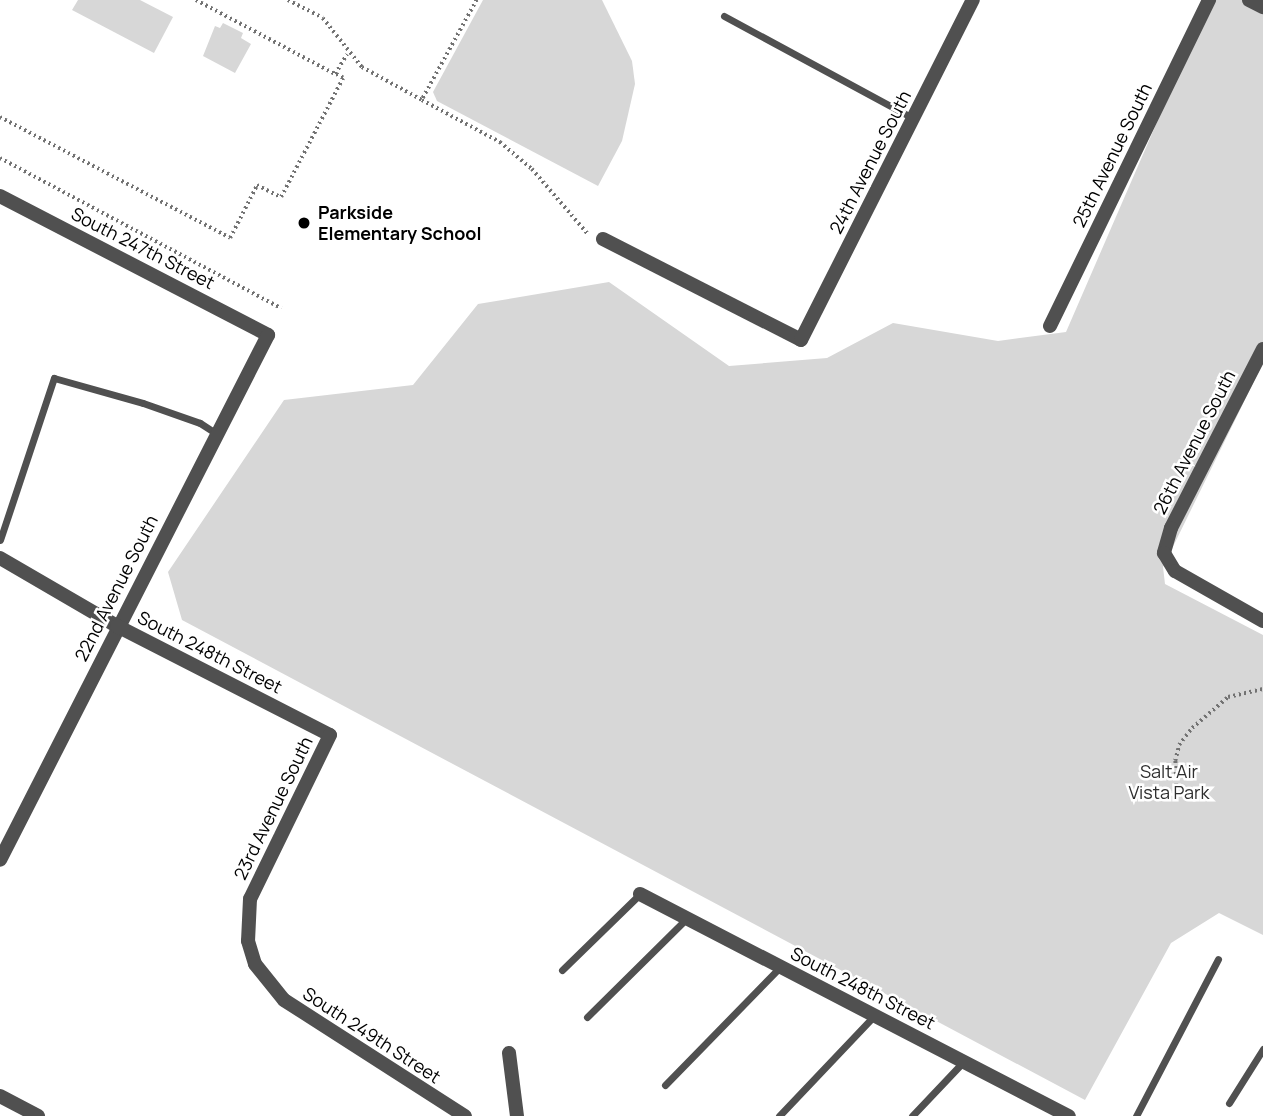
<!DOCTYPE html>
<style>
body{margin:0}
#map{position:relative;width:1263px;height:1116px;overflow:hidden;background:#fff;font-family:Manrope,sans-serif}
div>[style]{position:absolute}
.green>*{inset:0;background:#d7d7d7}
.path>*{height:3.5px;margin-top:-1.75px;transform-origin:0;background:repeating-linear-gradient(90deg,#727272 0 2px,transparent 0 5.5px)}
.lane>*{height:7px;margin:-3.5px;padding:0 3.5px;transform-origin:3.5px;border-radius:3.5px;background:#505050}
.street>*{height:14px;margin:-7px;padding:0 7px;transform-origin:7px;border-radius:7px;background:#505050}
.dots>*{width:19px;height:19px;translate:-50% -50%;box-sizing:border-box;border:4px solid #fff;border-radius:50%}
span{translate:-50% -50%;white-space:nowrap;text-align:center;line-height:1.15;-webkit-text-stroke:5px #fff;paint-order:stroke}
.street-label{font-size:18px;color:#000}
.poi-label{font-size:18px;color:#000;font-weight:700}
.left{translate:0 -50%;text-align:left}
.park-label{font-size:18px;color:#2e2e2e}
</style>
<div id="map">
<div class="green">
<div style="clip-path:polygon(78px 0,140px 0,173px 17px,154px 53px,72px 10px)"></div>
<div style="clip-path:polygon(483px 0,602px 0,632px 61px,635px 84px,622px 141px,598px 186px,437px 101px,433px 92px)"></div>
<div style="clip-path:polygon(1210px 0,1263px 0,1263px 363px,1163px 567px,1165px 584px,1263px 635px,1263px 935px,1219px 913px,1171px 943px,1085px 1100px,182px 620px,168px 572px,284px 400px,413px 385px,478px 304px,609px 282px,729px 366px,827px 358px,893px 323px,998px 341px,1066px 332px)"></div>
<div style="clip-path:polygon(223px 23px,243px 33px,241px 38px,251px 44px,235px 73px,203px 56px,215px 26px,220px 28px)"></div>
</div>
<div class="path">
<div style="left:196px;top:0;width:157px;rotate:28deg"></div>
<div style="left:335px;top:74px;width:23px;rotate:-59deg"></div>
<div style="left:288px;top:0;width:39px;rotate:27deg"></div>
<div style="left:323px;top:18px;width:63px;rotate:51.5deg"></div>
<div style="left:362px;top:67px;width:68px;rotate:28.8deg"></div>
<div style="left:477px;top:0;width:114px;rotate:118.8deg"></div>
<div style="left:422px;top:100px;width:89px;rotate:28.3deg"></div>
<div style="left:500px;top:142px;width:42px;rotate:40.2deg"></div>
<div style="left:532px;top:169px;width:86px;rotate:49.3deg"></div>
<div style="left:0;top:117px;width:260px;rotate:27.7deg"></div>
<div style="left:230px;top:238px;width:59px;rotate:-63deg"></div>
<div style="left:257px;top:185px;width:27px;rotate:27deg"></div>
<div style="left:281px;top:197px;width:134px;rotate:-62.5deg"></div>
<div style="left:343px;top:78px;width:9px;rotate:-153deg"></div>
<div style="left:0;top:158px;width:319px;rotate:28.1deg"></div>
<div style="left:1176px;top:785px;width:24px;rotate:-92deg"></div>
<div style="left:1175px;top:761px;width:16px;rotate:-76deg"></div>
<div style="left:1179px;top:745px;width:21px;rotate:-53deg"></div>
<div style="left:1192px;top:728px;width:48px;rotate:-40.7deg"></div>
<div style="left:1228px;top:697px;width:36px;rotate:-13deg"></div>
</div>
<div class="lane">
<div style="left:724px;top:16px;width:215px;rotate:28.4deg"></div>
<div style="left:0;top:540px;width:171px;rotate:-71.6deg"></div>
<div style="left:54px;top:378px;width:92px;rotate:15.7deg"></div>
<div style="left:143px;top:403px;width:60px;rotate:19.3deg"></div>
<div style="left:200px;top:423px;width:20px;rotate:33deg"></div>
<div style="left:562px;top:970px;width:109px;rotate:-44.3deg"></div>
<div style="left:587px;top:1017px;width:139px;rotate:-44.7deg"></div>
<div style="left:665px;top:1085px;width:165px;rotate:-45.7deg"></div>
<div style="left:1229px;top:1103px;width:64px;rotate:-57.8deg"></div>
<div style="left:779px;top:1116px;width:138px;rotate:-46.5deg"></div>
<div style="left:912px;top:1116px;width:74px;rotate:-46.6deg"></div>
<div style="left:1136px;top:1116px;width:177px;rotate:-62.4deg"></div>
</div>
<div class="street">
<div style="left:1249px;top:0;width:16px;rotate:27deg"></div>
<div style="left:0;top:196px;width:302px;rotate:27.4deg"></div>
<div style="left:268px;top:335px;width:589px;rotate:117.04deg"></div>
<div style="left:603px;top:239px;width:222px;rotate:27deg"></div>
<div style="left:801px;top:340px;width:381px;rotate:-63.2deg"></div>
<div style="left:1050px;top:326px;width:363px;rotate:-64deg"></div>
<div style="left:1263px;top:349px;width:201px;rotate:117.2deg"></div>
<div style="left:1171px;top:528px;width:26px;rotate:106deg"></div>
<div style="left:1164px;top:553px;width:21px;rotate:59deg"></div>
<div style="left:1175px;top:571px;width:101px;rotate:29.6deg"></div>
<div style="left:0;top:558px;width:135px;rotate:30.2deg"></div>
<div style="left:117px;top:626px;width:239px;rotate:27.1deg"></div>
<div style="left:330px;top:735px;width:182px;rotate:116deg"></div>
<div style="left:250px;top:899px;width:42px;rotate:92.7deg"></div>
<div style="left:248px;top:941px;width:24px;rotate:73deg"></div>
<div style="left:255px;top:964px;width:46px;rotate:51.1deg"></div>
<div style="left:284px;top:1000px;width:215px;rotate:32.7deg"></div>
<div style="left:640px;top:894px;width:483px;rotate:27.4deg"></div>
<div style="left:509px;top:1053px;width:64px;rotate:82.8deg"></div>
<div style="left:0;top:1096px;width:43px;rotate:27.8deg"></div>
</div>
<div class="dots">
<div style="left:304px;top:223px;background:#000"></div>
</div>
<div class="street-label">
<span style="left:1112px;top:155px;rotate:-64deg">25th Avenue South</span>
<span style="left:870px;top:162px;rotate:-63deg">24th Avenue South</span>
<span style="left:143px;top:248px;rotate:27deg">South 247th Street</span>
<span style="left:1194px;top:442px;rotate:-63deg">26th Avenue South</span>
<span style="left:116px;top:588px;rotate:-63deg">22nd Avenue South</span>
<span style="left:210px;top:652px;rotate:27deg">South 248th Street</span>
<span style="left:273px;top:808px;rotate:-64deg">23rd Avenue South</span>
<span style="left:863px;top:988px;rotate:27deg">South 248th Street</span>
<span style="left:372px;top:1035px;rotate:33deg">South 249th Street</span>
</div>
<div class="poi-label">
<span class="left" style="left:318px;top:223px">Parkside<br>Elementary School</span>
</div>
<div class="park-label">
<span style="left:1169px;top:782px">Salt Air<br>Vista Park</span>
</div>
</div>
